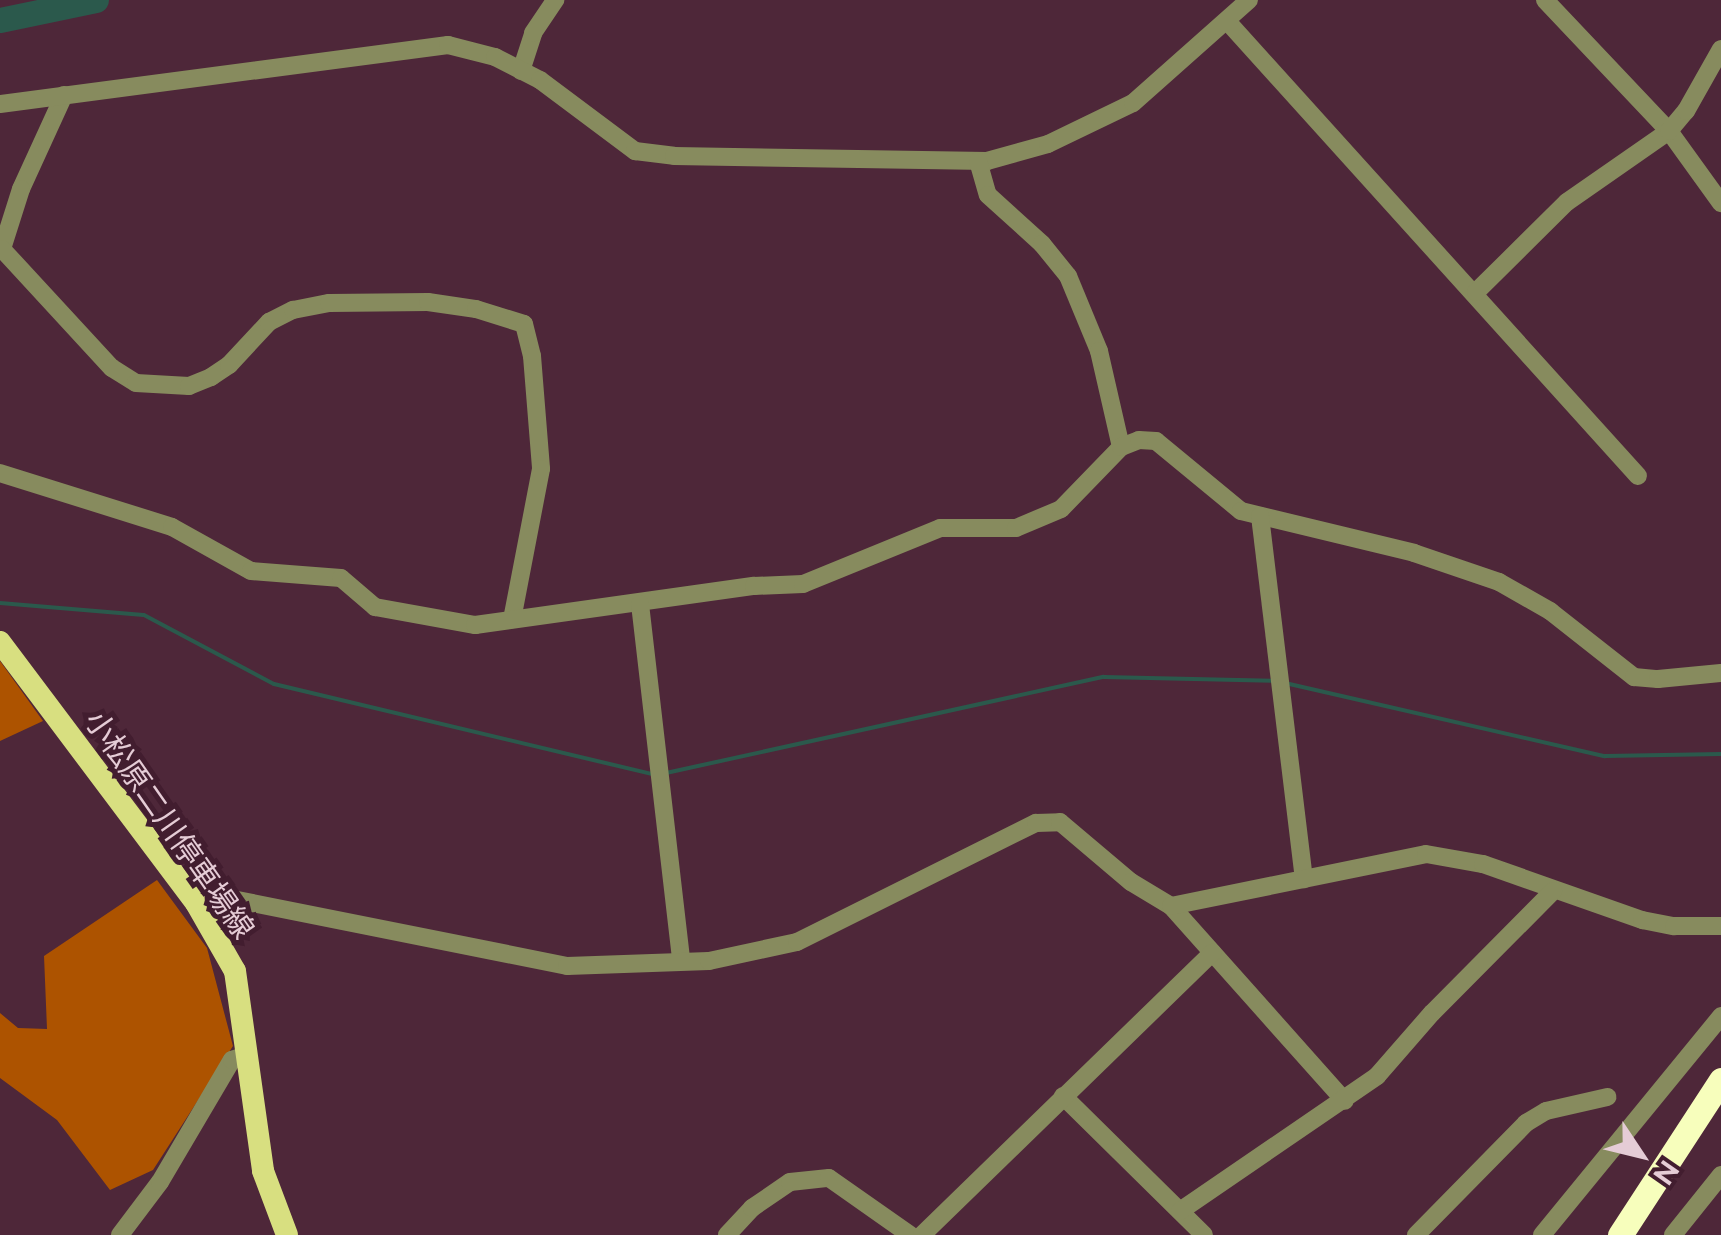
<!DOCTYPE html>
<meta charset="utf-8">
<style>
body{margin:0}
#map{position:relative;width:1721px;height:1235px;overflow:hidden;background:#4e2739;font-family:Raleway,"Noto Sans JP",sans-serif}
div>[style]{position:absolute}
.forest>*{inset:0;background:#ad5300}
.stream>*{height:4px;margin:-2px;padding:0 2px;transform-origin:2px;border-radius:2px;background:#2b594c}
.river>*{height:25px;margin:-12.5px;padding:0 12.5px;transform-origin:12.5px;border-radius:12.5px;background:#2b594c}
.minor>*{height:18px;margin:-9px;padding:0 9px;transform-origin:9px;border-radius:9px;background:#878b5e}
.major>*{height:22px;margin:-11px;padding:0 11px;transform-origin:11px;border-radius:11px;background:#d8df80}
.highway>*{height:25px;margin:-12.5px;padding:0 12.5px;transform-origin:12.5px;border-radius:12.5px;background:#f7febc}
span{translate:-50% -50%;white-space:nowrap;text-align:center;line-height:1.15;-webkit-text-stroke:10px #421d2f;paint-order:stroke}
.street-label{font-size:30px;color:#e5ccd6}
.north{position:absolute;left:1591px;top:1105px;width:100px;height:100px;-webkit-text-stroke:8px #421d2f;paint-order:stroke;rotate:125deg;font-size:28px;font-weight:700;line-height:40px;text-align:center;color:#e5ccd6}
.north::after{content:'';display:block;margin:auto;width:35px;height:45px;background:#e5ccd6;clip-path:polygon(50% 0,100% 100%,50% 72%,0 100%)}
</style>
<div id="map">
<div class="forest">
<div style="clip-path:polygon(0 661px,43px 721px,0 741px)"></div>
<div style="clip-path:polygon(157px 880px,207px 948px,233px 1046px,153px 1170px,110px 1190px,57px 1120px,0 1078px,0 1013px,18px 1028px,47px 1029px,44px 956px)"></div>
</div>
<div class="stream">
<div style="left:0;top:603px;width:144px;rotate:4.8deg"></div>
<div style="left:144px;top:615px;width:147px;rotate:28deg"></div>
<div style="left:274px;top:684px;width:389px;rotate:13.4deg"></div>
<div style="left:1285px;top:683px;width:328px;rotate:12.9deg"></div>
<div style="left:1605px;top:756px;width:116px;rotate:-1deg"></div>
<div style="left:666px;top:773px;width:448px;rotate:-12.4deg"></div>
<div style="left:1104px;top:677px;width:172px;rotate:1.3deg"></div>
</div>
<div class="river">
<div style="left:0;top:20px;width:98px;rotate:-11.8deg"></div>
</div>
<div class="minor">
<div style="left:1545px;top:0;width:180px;rotate:46.6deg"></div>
<div style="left:1669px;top:131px;width:89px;rotate:54.2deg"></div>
<div style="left:1227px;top:21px;width:613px;rotate:47.91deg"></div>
<div style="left:521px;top:71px;width:40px;rotate:-72deg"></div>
<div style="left:533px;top:33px;width:40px;rotate:-56deg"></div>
<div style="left:64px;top:95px;width:103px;rotate:114.6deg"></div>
<div style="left:21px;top:189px;width:63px;rotate:107.6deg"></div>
<div style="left:2px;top:249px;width:162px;rotate:47.3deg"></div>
<div style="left:112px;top:368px;width:28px;rotate:32deg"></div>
<div style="left:136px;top:383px;width:53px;rotate:3.2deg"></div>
<div style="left:189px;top:386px;width:24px;rotate:-22deg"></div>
<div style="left:211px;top:377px;width:22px;rotate:-34deg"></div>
<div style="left:229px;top:365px;width:59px;rotate:-47.1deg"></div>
<div style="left:269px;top:322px;width:27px;rotate:-27deg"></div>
<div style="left:293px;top:310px;width:37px;rotate:-11deg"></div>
<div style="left:329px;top:303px;width:99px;rotate:-0.6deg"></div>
<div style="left:428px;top:302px;width:49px;rotate:8.3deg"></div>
<div style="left:476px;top:309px;width:50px;rotate:17.4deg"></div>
<div style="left:524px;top:324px;width:33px;rotate:76deg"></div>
<div style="left:532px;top:356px;width:113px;rotate:85.4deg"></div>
<div style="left:541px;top:469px;width:153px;rotate:100.9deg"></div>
<div style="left:0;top:104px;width:452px;rotate:-7.5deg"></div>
<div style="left:448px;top:45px;width:49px;rotate:14.3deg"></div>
<div style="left:495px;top:57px;width:51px;rotate:27.1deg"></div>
<div style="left:540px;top:80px;width:119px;rotate:36.8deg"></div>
<div style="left:635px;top:151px;width:39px;rotate:7deg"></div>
<div style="left:674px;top:156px;width:313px;rotate:0.9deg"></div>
<div style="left:987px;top:161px;width:63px;rotate:-15.6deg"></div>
<div style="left:1048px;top:144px;width:94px;rotate:-25.8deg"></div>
<div style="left:1133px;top:103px;width:155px;rotate:-41.6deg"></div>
<div style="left:978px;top:161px;width:35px;rotate:74deg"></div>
<div style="left:988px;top:195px;width:73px;rotate:42.2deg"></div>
<div style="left:1042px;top:244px;width:41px;rotate:50.9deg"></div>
<div style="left:1068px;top:276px;width:81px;rotate:67.5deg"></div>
<div style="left:1099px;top:351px;width:98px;rotate:77.1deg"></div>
<div style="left:1476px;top:292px;width:128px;rotate:-44.7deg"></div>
<div style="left:1567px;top:202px;width:124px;rotate:-34.8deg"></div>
<div style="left:1669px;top:131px;width:26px;rotate:-50deg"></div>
<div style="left:1686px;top:111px;width:71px;rotate:-60.6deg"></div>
<div style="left:0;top:473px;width:180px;rotate:17.4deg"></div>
<div style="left:172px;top:527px;width:90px;rotate:29.1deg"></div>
<div style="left:251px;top:571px;width:90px;rotate:4.4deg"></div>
<div style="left:341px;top:578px;width:45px;rotate:40.5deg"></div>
<div style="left:375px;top:607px;width:102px;rotate:10.2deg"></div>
<div style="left:475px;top:625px;width:282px;rotate:-8deg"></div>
<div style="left:754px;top:586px;width:49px;rotate:-2.3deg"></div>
<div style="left:803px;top:584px;width:148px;rotate:-22.2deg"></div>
<div style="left:940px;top:528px;width:76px"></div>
<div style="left:1016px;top:528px;width:49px;rotate:-22.9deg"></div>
<div style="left:1061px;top:509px;width:86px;rotate:-45.9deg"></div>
<div style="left:1121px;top:447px;width:19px;rotate:-21deg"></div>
<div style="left:1139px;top:440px;width:17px;rotate:3deg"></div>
<div style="left:1156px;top:441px;width:110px;rotate:39.5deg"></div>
<div style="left:1241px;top:511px;width:178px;rotate:13.6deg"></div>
<div style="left:1414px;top:553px;width:90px;rotate:18.8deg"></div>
<div style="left:1499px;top:582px;width:59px;rotate:29.6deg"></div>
<div style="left:1550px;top:611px;width:107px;rotate:38.2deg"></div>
<div style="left:1634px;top:677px;width:24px;rotate:5deg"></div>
<div style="left:1658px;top:679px;width:63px;rotate:-5.4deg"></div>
<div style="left:1260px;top:516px;width:366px;rotate:83.1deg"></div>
<div style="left:640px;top:604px;width:359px;rotate:83.4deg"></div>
<div style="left:196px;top:903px;width:27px;rotate:-13deg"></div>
<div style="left:222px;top:897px;width:352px;rotate:11.3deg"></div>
<div style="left:567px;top:966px;width:142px;rotate:-2deg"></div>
<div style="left:709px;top:961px;width:90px;rotate:-12.2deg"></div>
<div style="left:797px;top:942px;width:267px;rotate:-26.5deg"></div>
<div style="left:1036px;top:823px;width:24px;rotate:-2deg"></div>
<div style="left:1060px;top:822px;width:93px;rotate:40.2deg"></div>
<div style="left:1131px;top:882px;width:47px;rotate:31deg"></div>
<div style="left:1171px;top:906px;width:261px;rotate:48.3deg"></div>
<div style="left:1171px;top:906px;width:260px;rotate:-11.5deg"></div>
<div style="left:1426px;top:854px;width:58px;rotate:10deg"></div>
<div style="left:1483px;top:864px;width:169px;rotate:19.4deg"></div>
<div style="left:1642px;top:920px;width:33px;rotate:11deg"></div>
<div style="left:1674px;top:926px;width:47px"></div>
<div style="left:1063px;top:1096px;width:198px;rotate:44.6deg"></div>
<div style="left:1180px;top:1211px;width:239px;rotate:-34.4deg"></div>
<div style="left:1377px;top:1076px;width:84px;rotate:-48.9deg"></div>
<div style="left:1432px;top:1013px;width:172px;rotate:-45.2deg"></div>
<div style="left:120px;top:1235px;width:66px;rotate:-53deg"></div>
<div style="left:160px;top:1182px;width:142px;rotate:-59.5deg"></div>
<div style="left:232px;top:1060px;width:15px;rotate:-20deg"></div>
<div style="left:727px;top:1235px;width:37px;rotate:-47deg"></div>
<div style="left:752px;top:1208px;width:46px;rotate:-34.4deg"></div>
<div style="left:790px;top:1182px;width:39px;rotate:-6deg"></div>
<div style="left:829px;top:1178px;width:99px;rotate:35.1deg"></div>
<div style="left:922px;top:1235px;width:405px;rotate:-44.2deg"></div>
<div style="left:1416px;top:1235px;width:157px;rotate:-45.5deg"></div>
<div style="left:1526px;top:1123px;width:23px;rotate:-31deg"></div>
<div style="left:1546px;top:1111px;width:63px;rotate:-12.9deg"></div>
<div style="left:1542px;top:1235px;width:283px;rotate:-50.7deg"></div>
<div style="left:1673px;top:1235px;width:77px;rotate:-51.3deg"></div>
</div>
<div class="major">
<div style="left:0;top:642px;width:326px;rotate:53.1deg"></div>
<div style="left:196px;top:903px;width:78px;rotate:60.2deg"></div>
<div style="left:235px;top:971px;width:202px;rotate:82deg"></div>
<div style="left:263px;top:1171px;width:68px;rotate:69.4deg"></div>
</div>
<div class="highway">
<div style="left:1620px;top:1235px;width:185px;rotate:-56.9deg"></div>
</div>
<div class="street-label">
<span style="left:169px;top:825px;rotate:55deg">小松原二川停車場線</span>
</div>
<div class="north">N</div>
</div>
